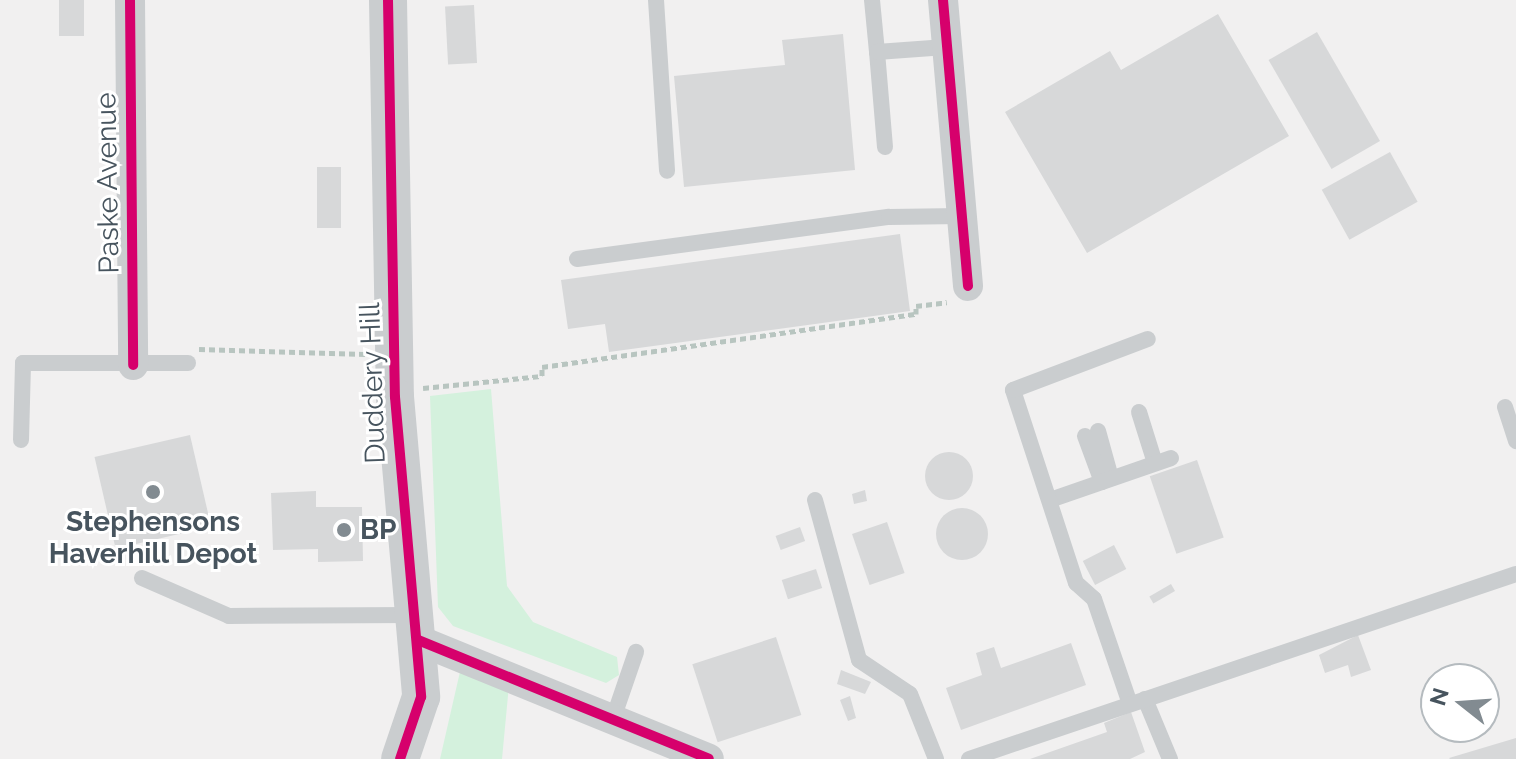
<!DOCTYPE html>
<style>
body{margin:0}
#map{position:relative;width:1516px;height:759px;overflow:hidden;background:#f1f0f0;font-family:Raleway,sans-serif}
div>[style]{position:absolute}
.green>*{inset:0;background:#d4f1dd}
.building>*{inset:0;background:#d7d8d9;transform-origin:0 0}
.round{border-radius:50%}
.path>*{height:5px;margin-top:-2.5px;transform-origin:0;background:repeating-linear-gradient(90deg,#b8c5c0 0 6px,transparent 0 10px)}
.service>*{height:16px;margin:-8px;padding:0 8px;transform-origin:8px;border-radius:8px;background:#cacdcf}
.minor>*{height:30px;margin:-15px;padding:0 15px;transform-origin:15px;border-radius:15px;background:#cacdcf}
.tertiary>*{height:38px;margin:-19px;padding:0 19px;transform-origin:19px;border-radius:19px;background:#cacdcf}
.cycleway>*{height:10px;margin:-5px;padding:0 5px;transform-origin:5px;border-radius:5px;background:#d6006c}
.dots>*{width:22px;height:22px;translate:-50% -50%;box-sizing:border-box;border:4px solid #fff;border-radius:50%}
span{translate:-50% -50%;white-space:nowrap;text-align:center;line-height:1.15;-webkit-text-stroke:6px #fff;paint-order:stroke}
.street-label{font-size:28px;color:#47545e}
.poi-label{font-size:28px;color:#47545e;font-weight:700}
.left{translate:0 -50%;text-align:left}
.north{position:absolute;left:1420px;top:663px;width:80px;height:80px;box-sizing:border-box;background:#fff;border:2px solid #b5bbbf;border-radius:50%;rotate:287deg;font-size:22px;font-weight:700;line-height:32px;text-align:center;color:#47545e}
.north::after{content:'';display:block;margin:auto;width:28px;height:36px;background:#828b91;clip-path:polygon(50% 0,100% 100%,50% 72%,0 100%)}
</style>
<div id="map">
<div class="green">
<div style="clip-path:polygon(491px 389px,507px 586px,533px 622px,617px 657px,619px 675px,606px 683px,453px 626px,438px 607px,430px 396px)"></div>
<div style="clip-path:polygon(462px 663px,509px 685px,502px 759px,440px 759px)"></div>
</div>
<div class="building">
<div style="left:59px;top:0;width:25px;height:36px"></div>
<div style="left:474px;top:5px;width:58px;height:29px;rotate:87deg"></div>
<div style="clip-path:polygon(1218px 14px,1289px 136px,1087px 253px,1005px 112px,1110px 51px,1121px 70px)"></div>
<div style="left:1317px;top:32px;width:126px;height:56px;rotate:60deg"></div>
<div style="clip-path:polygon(843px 34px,855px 170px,684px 187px,674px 76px,785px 65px,782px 40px)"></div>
<div style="left:1390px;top:152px;width:57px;height:78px;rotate:61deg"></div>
<div style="left:317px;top:167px;width:24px;height:61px"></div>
<div style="clip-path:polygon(900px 234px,910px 311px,609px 352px,605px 324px,568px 329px,561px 280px)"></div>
<div style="left:190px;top:435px;width:94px;height:98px;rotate:77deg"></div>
<div class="round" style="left:925px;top:452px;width:48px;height:48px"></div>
<div style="left:1197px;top:460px;width:82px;height:50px;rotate:71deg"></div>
<div style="clip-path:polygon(865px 490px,867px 501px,854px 504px,852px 494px)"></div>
<div style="clip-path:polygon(316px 491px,316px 507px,362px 507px,363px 561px,318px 562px,318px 549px,273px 550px,271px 493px)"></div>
<div class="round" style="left:936px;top:508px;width:52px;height:52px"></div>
<div style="left:887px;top:522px;width:54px;height:37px;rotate:71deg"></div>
<div style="left:800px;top:527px;width:15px;height:26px;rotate:70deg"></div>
<div style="left:1114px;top:545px;width:27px;height:35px;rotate:63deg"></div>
<div style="left:816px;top:569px;width:20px;height:36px;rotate:72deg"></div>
<div style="left:1171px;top:584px;width:8px;height:25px;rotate:60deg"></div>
<div style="clip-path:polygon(1358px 635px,1371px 670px,1351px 677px,1348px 665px,1325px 673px,1319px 655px)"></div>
<div style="left:776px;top:637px;width:82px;height:88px;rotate:72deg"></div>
<div style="clip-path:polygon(1071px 643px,1086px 685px,961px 730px,946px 688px,982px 675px,976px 653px,994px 647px,1001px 668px)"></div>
<div style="clip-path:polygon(841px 670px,871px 682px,865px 694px,837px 684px)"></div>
<div style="clip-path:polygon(1495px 686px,1500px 701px,1484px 707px,1484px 690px)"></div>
<div style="clip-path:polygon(850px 696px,856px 718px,848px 721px,840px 700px)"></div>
<div style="clip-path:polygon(1131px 712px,1145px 752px,1130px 759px,1030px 759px,1107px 732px,1104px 723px)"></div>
<div style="clip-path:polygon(1516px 738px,1516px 759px,1450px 759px,1449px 758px)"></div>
</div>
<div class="path">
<div style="left:199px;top:349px;width:166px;rotate:1.7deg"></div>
<div style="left:423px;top:388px;width:120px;rotate:-5.8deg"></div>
<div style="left:542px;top:376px;width:9px;rotate:-90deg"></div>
<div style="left:542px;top:367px;width:378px;rotate:-8.1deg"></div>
<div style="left:916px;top:314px;width:8px;rotate:-90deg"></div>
<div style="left:916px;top:306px;width:31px;rotate:-7deg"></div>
</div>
<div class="service">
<div style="left:656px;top:0;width:171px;rotate:86.3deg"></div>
<div style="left:872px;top:0;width:52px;rotate:84.5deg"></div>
<div style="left:885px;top:147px;width:95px;rotate:-94.8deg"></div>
<div style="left:877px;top:52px;width:69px;rotate:-4.1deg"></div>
<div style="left:577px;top:259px;width:315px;rotate:-7.7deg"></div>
<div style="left:889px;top:217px;width:72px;rotate:-0.8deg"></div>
<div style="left:1505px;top:407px;width:36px;rotate:72deg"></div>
<div style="left:1139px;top:412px;width:53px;rotate:72.6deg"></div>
<div style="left:1098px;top:431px;width:49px;rotate:74.5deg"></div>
<div style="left:1085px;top:436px;width:49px;rotate:69.7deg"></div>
<div style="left:21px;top:440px;width:77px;rotate:-88.5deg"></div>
<div style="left:23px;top:363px;width:165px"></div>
<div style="left:815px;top:500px;width:166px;rotate:74.6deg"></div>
<div style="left:859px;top:660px;width:61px;rotate:33.7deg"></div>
<div style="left:910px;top:694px;width:70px;rotate:68.2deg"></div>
<div style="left:1050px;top:500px;width:128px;rotate:-19.1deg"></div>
<div style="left:142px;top:578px;width:95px;rotate:23.6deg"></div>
<div style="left:229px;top:616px;width:186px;rotate:-0.3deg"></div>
<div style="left:1145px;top:699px;width:65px;rotate:67.4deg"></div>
<div style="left:1130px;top:704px;width:111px;rotate:-108.9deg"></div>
<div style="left:1094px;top:599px;width:24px;rotate:-138deg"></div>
<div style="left:1076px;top:583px;width:203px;rotate:-108.1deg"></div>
<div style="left:1013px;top:390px;width:144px;rotate:-20.7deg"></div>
<div style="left:614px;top:716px;width:68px;rotate:-71deg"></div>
<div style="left:969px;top:759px;width:577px;rotate:-18.69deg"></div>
</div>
<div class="minor">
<div style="left:130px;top:0;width:365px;rotate:89.5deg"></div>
<div style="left:943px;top:0;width:287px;rotate:85deg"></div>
<div style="left:418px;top:640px;width:314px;rotate:22.2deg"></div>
</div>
<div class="tertiary">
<div style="left:388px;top:0;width:397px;rotate:89deg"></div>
<div style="left:395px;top:397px;width:301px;rotate:85deg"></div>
<div style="left:421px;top:697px;width:65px;rotate:108.7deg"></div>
</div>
<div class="cycleway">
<div style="left:130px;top:0;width:365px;rotate:89.5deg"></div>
<div style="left:388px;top:0;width:397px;rotate:89deg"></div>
<div style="left:395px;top:397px;width:301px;rotate:85deg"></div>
<div style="left:421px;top:697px;width:65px;rotate:108.7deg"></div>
<div style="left:943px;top:0;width:287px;rotate:85deg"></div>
<div style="left:418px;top:640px;width:314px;rotate:22.2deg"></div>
</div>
<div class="dots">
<div style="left:153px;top:492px;background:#828b91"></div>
<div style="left:344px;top:530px;background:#828b91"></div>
</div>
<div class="street-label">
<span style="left:108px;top:183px;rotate:-91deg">Paske Avenue</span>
<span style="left:373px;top:383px;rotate:-92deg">Duddery Hill</span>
</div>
<div class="poi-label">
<span style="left:153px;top:538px">Stephensons<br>Haverhill Depot</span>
<span class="left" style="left:360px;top:530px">BP</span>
</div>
<div class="north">N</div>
</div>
